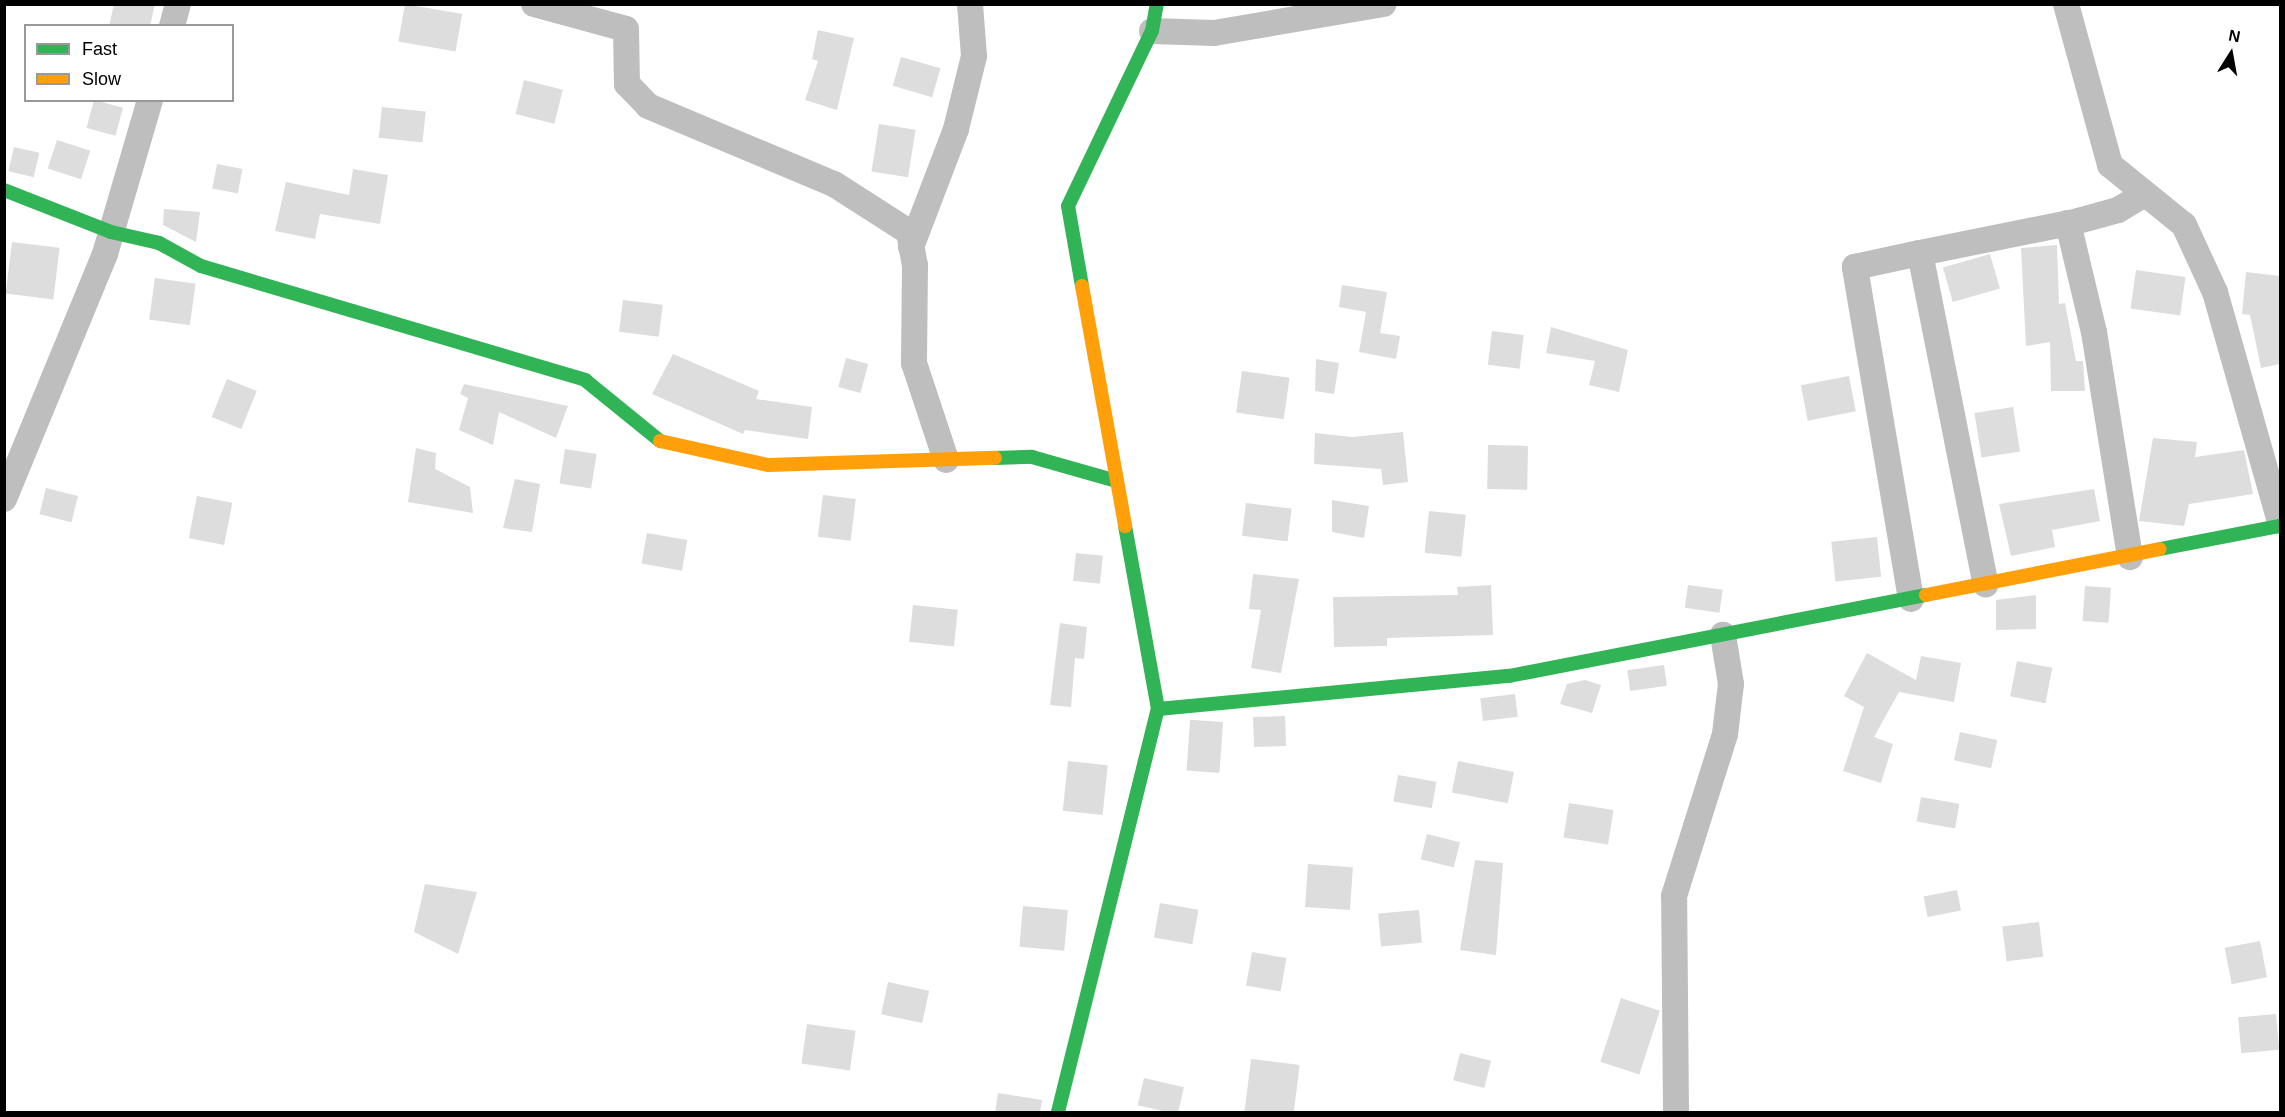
<!DOCTYPE html>
<style>
body{margin:0}
#map{position:relative;width:2285px;height:1117px;overflow:hidden;background:#fff;font-family:Helvetica,sans-serif}
div>[style]{position:absolute}
.building>*{inset:0;background:#ddd;transform-origin:0 0}
.street>*{height:26px;margin:-13px;padding:0 13px;transform-origin:13px;border-radius:13px;background:#bebebe}
.fast>*{height:14px;margin:-7px;padding:0 7px;transform-origin:7px;border-radius:7px;background:#30b455}
.slow>*{height:14px;margin:-7px;padding:0 7px;transform-origin:7px;border-radius:7px;background:#ff9f0a}
span{translate:-50% -50%;white-space:nowrap;text-align:center;line-height:1.15;-webkit-text-stroke:4.5px #fff;paint-order:stroke}
.frame{position:absolute;inset:0;border:6px solid #000;pointer-events:none}
.legend{position:absolute;left:24px;top:24px;width:210px;height:78px;box-sizing:border-box;background:#fff;border:2px solid #999;margin:0;padding:8px 10px;list-style:none;font-size:18px;color:#000}
.legend li{display:flex;align-items:center;gap:12px;height:30px}
.legend b{width:30px;border:2px solid #999}
.north{position:absolute;left:2201px;top:24px;width:60px;height:60px;-webkit-text-stroke:4px #fff;paint-order:stroke;rotate:11deg;font-size:16px;font-weight:700;line-height:24px;text-align:center;color:#000}
.north::after{content:'';display:block;margin:auto;width:21px;height:27px;background:#000;clip-path:polygon(50% 0,100% 100%,50% 72%,0 100%)}
</style>
<div id="map">
<div class="building">
<div style="clip-path:polygon(114px 4px,155px 4px,150px 26px,109px 26px)"></div>
<div style="left:405px;top:4px;width:58px;height:38px;rotate:10deg"></div>
<div style="clip-path:polygon(818px 30px,854px 38px,837px 110px,805px 100px,818px 61px,812px 59px)"></div>
<div style="left:901px;top:57px;width:41px;height:30px;rotate:16deg"></div>
<div style="left:524px;top:80px;width:40px;height:35px;rotate:14deg"></div>
<div style="left:94px;top:100px;width:30px;height:29px;rotate:15deg"></div>
<div style="left:382px;top:107px;width:44px;height:31px;rotate:6deg"></div>
<div style="left:879px;top:124px;width:37px;height:48px;rotate:9deg"></div>
<div style="left:57px;top:140px;width:35px;height:30px;rotate:18deg"></div>
<div style="left:14px;top:147px;width:26px;height:25px;rotate:13deg"></div>
<div style="left:217px;top:164px;width:26px;height:25px;rotate:11deg"></div>
<div style="clip-path:polygon(353px 169px,388px 175px,380px 224px,320px 214px,315px 239px,275px 231px,286px 182px,349px 195px)"></div>
<div style="clip-path:polygon(164px 209px,200px 212px,196px 242px,163px 225px)"></div>
<div style="left:12px;top:242px;width:48px;height:52px;rotate:7deg"></div>
<div style="clip-path:polygon(2057px 245px,2059px 304px,2065px 303px,2076px 361px,2083px 361px,2085px 391px,2051px 391px,2050px 342px,2026px 346px,2021px 248px)"></div>
<div style="left:1990px;top:254px;width:36px;height:49px;rotate:74deg"></div>
<div style="left:2136px;top:270px;width:50px;height:39px;rotate:8deg"></div>
<div style="clip-path:polygon(2246px 272px,2280px 276px,2280px 364px,2261px 368px,2250px 315px,2242px 314px)"></div>
<div style="left:155px;top:278px;width:41px;height:42px;rotate:8deg"></div>
<div style="clip-path:polygon(1342px 285px,1387px 292px,1380px 333px,1400px 336px,1396px 359px,1359px 352px,1366px 312px,1339px 307px)"></div>
<div style="left:623px;top:300px;width:40px;height:32px;rotate:7deg"></div>
<div style="clip-path:polygon(1551px 327px,1628px 350px,1619px 392px,1589px 385px,1595px 361px,1546px 353px)"></div>
<div style="left:1492px;top:331px;width:32px;height:34px;rotate:7deg"></div>
<div style="clip-path:polygon(673px 354px,759px 391px,756px 399px,812px 407px,808px 439px,745px 430px,743px 434px,652px 394px)"></div>
<div style="left:846px;top:358px;width:23px;height:30px;rotate:15deg"></div>
<div style="clip-path:polygon(1316px 359px,1339px 363px,1334px 394px,1315px 391px)"></div>
<div style="left:1242px;top:371px;width:48px;height:42px;rotate:8deg"></div>
<div style="left:1849px;top:376px;width:36px;height:49px;rotate:79deg"></div>
<div style="left:227px;top:379px;width:32px;height:41px;rotate:22deg"></div>
<div style="clip-path:polygon(464px 384px,568px 406px,556px 438px,499px 412px,493px 445px,459px 430px,468px 398px,460px 394px)"></div>
<div style="left:2013px;top:407px;width:45px;height:39px;rotate:81deg"></div>
<div style="clip-path:polygon(1403px 432px,1408px 482px,1383px 485px,1381px 469px,1314px 464px,1315px 433px,1352px 437px)"></div>
<div style="clip-path:polygon(2153px 438px,2197px 442px,2195px 457px,2244px 450px,2253px 494px,2189px 504px,2184px 526px,2139px 521px)"></div>
<div style="left:1488px;top:445px;width:40px;height:44px;rotate:1deg"></div>
<div style="clip-path:polygon(416px 448px,436px 453px,435px 469px,470px 487px,473px 513px,408px 502px)"></div>
<div style="left:565px;top:449px;width:32px;height:35px;rotate:9deg"></div>
<div style="clip-path:polygon(515px 479px,540px 484px,532px 532px,503px 528px)"></div>
<div style="left:46px;top:488px;width:33px;height:27px;rotate:14deg"></div>
<div style="clip-path:polygon(2094px 489px,2100px 521px,2052px 530px,2055px 547px,2011px 556px,1999px 504px)"></div>
<div style="left:823px;top:495px;width:33px;height:42px;rotate:7deg"></div>
<div style="left:197px;top:496px;width:36px;height:43px;rotate:11deg"></div>
<div style="clip-path:polygon(1332px 500px,1369px 506px,1364px 538px,1332px 532px)"></div>
<div style="left:1246px;top:503px;width:46px;height:33px;rotate:7deg"></div>
<div style="left:1429px;top:511px;width:37px;height:42px;rotate:6deg"></div>
<div style="left:647px;top:533px;width:41px;height:31px;rotate:10deg"></div>
<div style="left:1877px;top:537px;width:40px;height:46px;rotate:84deg"></div>
<div style="left:1076px;top:553px;width:27px;height:28px;rotate:6deg"></div>
<div style="clip-path:polygon(1253px 574px,1299px 579px,1281px 673px,1251px 668px,1261px 610px,1249px 609px)"></div>
<div style="clip-path:polygon(1491px 585px,1493px 635px,1387px 638px,1387px 646px,1334px 647px,1333px 597px,1458px 595px,1457px 587px)"></div>
<div style="left:1688px;top:585px;width:35px;height:23px;rotate:8deg"></div>
<div style="left:2085px;top:586px;width:26px;height:35px;rotate:4deg"></div>
<div style="clip-path:polygon(2036px 595px,2036px 629px,1996px 630px,1996px 600px)"></div>
<div style="left:913px;top:605px;width:45px;height:37px;rotate:6deg"></div>
<div style="clip-path:polygon(1060px 623px,1087px 627px,1084px 659px,1075px 658px,1071px 707px,1050px 705px)"></div>
<div style="clip-path:polygon(1867px 653px,1916px 680px,1921px 656px,1961px 663px,1954px 702px,1899px 692px,1874px 737px,1893px 744px,1881px 783px,1843px 771px,1864px 707px,1844px 696px)"></div>
<div style="left:2017px;top:661px;width:36px;height:36px;rotate:11deg"></div>
<div style="left:1664px;top:665px;width:21px;height:37px;rotate:82deg"></div>
<div style="clip-path:polygon(1585px 680px,1601px 685px,1592px 713px,1560px 704px,1567px 684px)"></div>
<div style="left:1515px;top:694px;width:23px;height:35px;rotate:83deg"></div>
<div style="left:1285px;top:716px;width:30px;height:32px;rotate:88deg"></div>
<div style="left:1223px;top:722px;width:51px;height:33px;rotate:94deg"></div>
<div style="left:1960px;top:732px;width:38px;height:29px;rotate:12deg"></div>
<div style="left:1068px;top:761px;width:40px;height:50px;rotate:6deg"></div>
<div style="left:1458px;top:761px;width:57px;height:32px;rotate:11deg"></div>
<div style="left:1398px;top:775px;width:39px;height:27px;rotate:10deg"></div>
<div style="left:1921px;top:797px;width:39px;height:25px;rotate:10deg"></div>
<div style="left:1569px;top:803px;width:45px;height:35px;rotate:9deg"></div>
<div style="left:1427px;top:834px;width:34px;height:26px;rotate:14deg"></div>
<div style="clip-path:polygon(1475px 860px,1503px 863px,1496px 955px,1460px 950px)"></div>
<div style="left:1308px;top:864px;width:45px;height:43px;rotate:4deg"></div>
<div style="clip-path:polygon(425px 884px,477px 892px,458px 954px,414px 932px)"></div>
<div style="left:1957px;top:890px;width:21px;height:34px;rotate:79deg"></div>
<div style="left:1160px;top:903px;width:39px;height:35px;rotate:10deg"></div>
<div style="left:1023px;top:906px;width:45px;height:41px;rotate:5deg"></div>
<div style="left:1419px;top:910px;width:33px;height:41px;rotate:85deg"></div>
<div style="left:2039px;top:922px;width:35px;height:37px;rotate:83deg"></div>
<div style="left:2260px;top:941px;width:37px;height:36px;rotate:79deg"></div>
<div style="left:1252px;top:952px;width:35px;height:34px;rotate:10deg"></div>
<div style="left:888px;top:982px;width:42px;height:33px;rotate:12deg"></div>
<div style="left:1621px;top:998px;width:41px;height:67px;rotate:18deg"></div>
<div style="left:2276px;top:1014px;width:36px;height:38px;rotate:85deg"></div>
<div style="left:807px;top:1024px;width:49px;height:40px;rotate:8deg"></div>
<div style="left:1460px;top:1053px;width:32px;height:28px;rotate:14deg"></div>
<div style="left:1251px;top:1059px;width:49px;height:54px;rotate:7deg"></div>
<div style="left:1144px;top:1078px;width:41px;height:28px;rotate:13deg"></div>
<div style="clip-path:polygon(998px 1093px,1042px 1100px,1040px 1113px,995px 1113px)"></div>
</div>
<div class="street">
<div style="left:534px;top:4px;width:95px;rotate:15.2deg"></div>
<div style="left:626px;top:29px;width:55px;rotate:89deg"></div>
<div style="left:627px;top:84px;width:30px;rotate:46deg"></div>
<div style="left:648px;top:106px;width:202px;rotate:22.8deg"></div>
<div style="left:834px;top:184px;width:89px;rotate:32.6deg"></div>
<div style="left:909px;top:232px;width:34px;rotate:80deg"></div>
<div style="left:915px;top:265px;width:98px;rotate:90.6deg"></div>
<div style="left:914px;top:363px;width:102px;rotate:71.7deg"></div>
<div style="left:2066px;top:4px;width:167px;rotate:74.7deg"></div>
<div style="left:2110px;top:165px;width:95px;rotate:39deg"></div>
<div style="left:2184px;top:225px;width:74px;rotate:65.2deg"></div>
<div style="left:2215px;top:292px;width:238px;rotate:74.2deg"></div>
<div style="left:172px;top:26px;width:23px;rotate:-75deg"></div>
<div style="left:1152px;top:31px;width:62px;rotate:1.8deg"></div>
<div style="left:1214px;top:33px;width:172px;rotate:-9.7deg"></div>
<div style="left:2068px;top:223px;width:112px;rotate:76.6deg"></div>
<div style="left:2094px;top:332px;width:228px;rotate:80.9deg"></div>
<div style="left:911px;top:247px;width:126px;rotate:-69.1deg"></div>
<div style="left:956px;top:129px;width:75px;rotate:-76.1deg"></div>
<div style="left:974px;top:56px;width:52px;rotate:-94.4deg"></div>
<div style="left:1920px;top:253px;width:161px;rotate:-11.4deg"></div>
<div style="left:2078px;top:221px;width:41px;rotate:-15.4deg"></div>
<div style="left:2118px;top:210px;width:29px;rotate:-31deg"></div>
<div style="left:4px;top:499px;width:265px;rotate:-67.6deg"></div>
<div style="left:105px;top:254px;width:160px;rotate:-73.7deg"></div>
<div style="left:1911px;top:599px;width:337px;rotate:-99.6deg"></div>
<div style="left:1855px;top:267px;width:66px;rotate:-12.2deg"></div>
<div style="left:1920px;top:253px;width:338px;rotate:78.8deg"></div>
<div style="left:1676px;top:1112px;width:216px;rotate:-90.5deg"></div>
<div style="left:1674px;top:896px;width:170px;rotate:-72.5deg"></div>
<div style="left:1725px;top:734px;width:50px;rotate:-83.2deg"></div>
<div style="left:1731px;top:684px;width:50px;rotate:-99.3deg"></div>
</div>
<div class="fast">
<div style="left:4px;top:190px;width:115px;rotate:21.4deg"></div>
<div style="left:111px;top:232px;width:49px;rotate:12.9deg"></div>
<div style="left:159px;top:243px;width:48px;rotate:28.7deg"></div>
<div style="left:201px;top:266px;width:401px;rotate:16.5deg"></div>
<div style="left:585px;top:380px;width:97px;rotate:39.1deg"></div>
<div style="left:1082px;top:286px;width:81px;rotate:-99.9deg"></div>
<div style="left:1068px;top:206px;width:194px;rotate:-64.4deg"></div>
<div style="left:1152px;top:31px;width:27px;rotate:-80deg"></div>
<div style="left:995px;top:458px;width:37px;rotate:-2deg"></div>
<div style="left:1032px;top:457px;width:87px;rotate:15.9deg"></div>
<div style="left:2160px;top:549px;width:122px;rotate:-10.9deg"></div>
<div style="left:1158px;top:709px;width:353px;rotate:-5.4deg"></div>
<div style="left:1509px;top:676px;width:425px;rotate:-11deg"></div>
<div style="left:1058px;top:1112px;width:415px;rotate:-76.1deg"></div>
<div style="left:1158px;top:709px;width:186px;rotate:-100.2deg"></div>
</div>
<div class="slow">
<div style="left:1082px;top:286px;width:244px;rotate:79.8deg"></div>
<div style="left:660px;top:441px;width:111px;rotate:12.5deg"></div>
<div style="left:768px;top:465px;width:227px;rotate:-1.8deg"></div>
<div style="left:1926px;top:595px;width:238px;rotate:-11.1deg"></div>
</div>
<div class="frame"></div>
<ul class="legend">
<li><b style="height:8px;background:#30b455"></b>Fast</li>
<li><b style="height:8px;background:#ff9f0a"></b>Slow</li>
</ul>
<div class="north">N</div>
</div>
